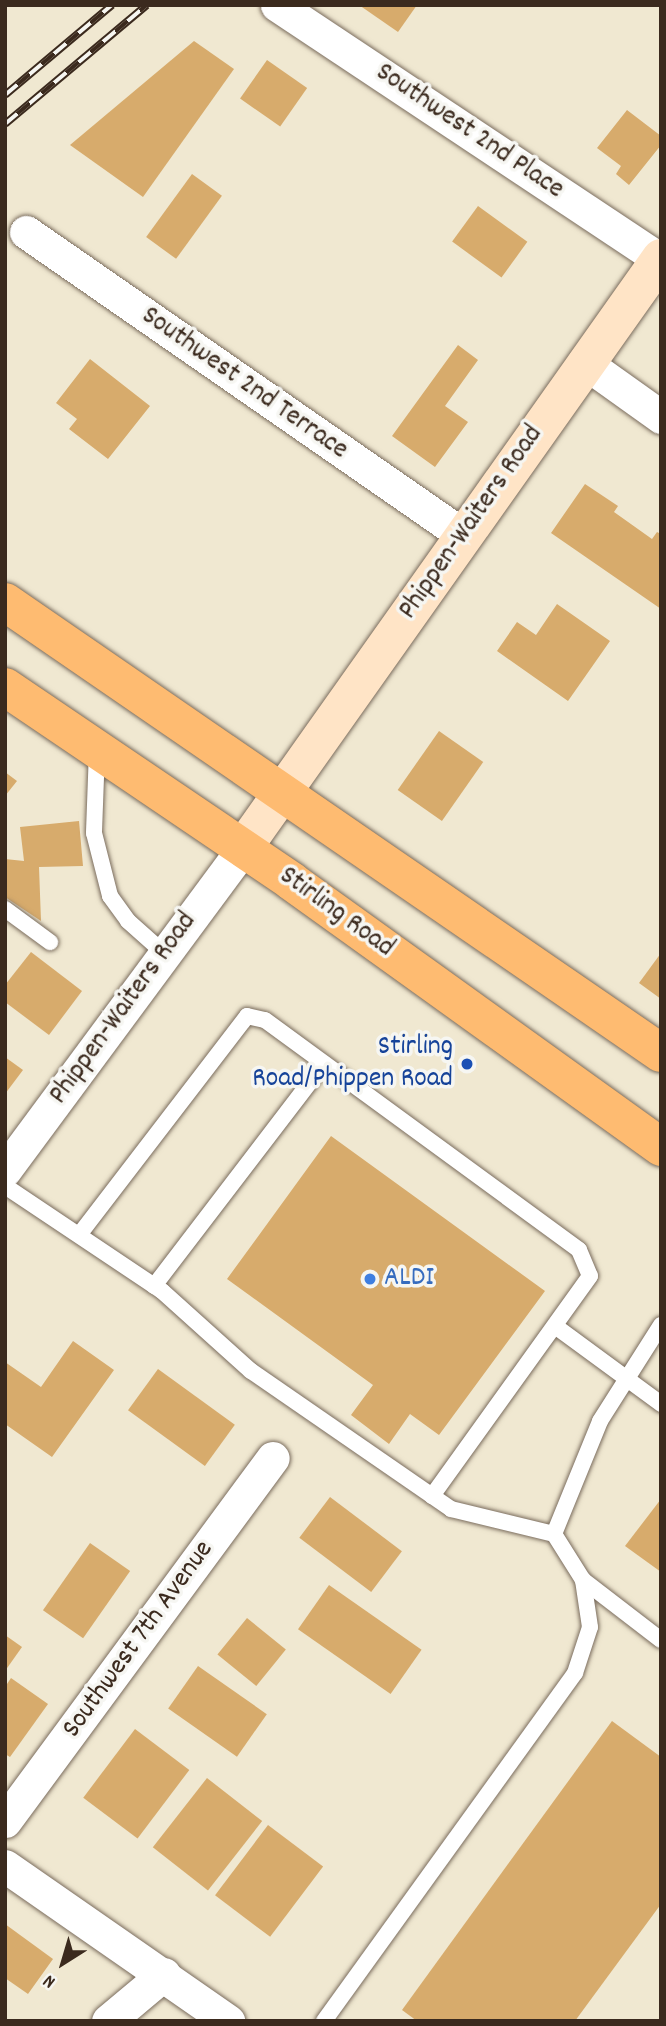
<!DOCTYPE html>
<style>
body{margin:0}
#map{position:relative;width:666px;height:2026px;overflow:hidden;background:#f0e8d1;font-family:Dekko,sans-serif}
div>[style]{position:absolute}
.building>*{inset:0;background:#d7ab6c;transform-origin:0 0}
.roads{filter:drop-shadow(0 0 2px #7a6c5d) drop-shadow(0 0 2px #7a6c5d)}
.lane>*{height:16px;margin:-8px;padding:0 8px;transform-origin:8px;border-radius:8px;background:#fff}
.street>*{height:33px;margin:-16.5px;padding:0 16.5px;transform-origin:16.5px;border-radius:16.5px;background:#fff}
.secondary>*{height:38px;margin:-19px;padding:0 19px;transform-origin:19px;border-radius:19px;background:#ffe4c6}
.primary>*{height:38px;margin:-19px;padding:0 19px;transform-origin:19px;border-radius:19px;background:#febb71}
.rail>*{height:8px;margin-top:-4px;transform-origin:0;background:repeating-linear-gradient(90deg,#f6f6f2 0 16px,#3b2a1e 0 32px);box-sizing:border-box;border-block:2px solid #3b2a1e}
.dots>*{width:19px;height:19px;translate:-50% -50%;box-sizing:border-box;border:4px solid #f6f6f2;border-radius:50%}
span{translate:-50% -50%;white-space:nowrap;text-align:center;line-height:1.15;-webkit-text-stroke:7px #f6f6f2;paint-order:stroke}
.street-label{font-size:28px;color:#3b2a1e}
.transit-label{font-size:28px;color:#164399}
.right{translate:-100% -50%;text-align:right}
.shop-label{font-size:28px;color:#366cbe}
.left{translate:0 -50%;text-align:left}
.frame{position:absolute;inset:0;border:7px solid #3b2a1e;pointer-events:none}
.north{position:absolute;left:28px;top:1928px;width:70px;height:70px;-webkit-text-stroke:5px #f6f6f2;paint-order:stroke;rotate:217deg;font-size:19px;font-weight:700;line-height:28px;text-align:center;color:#3b2a1e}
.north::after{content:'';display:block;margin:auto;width:24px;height:32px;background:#3b2a1e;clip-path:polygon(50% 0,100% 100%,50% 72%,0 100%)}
</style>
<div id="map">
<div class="building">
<div style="clip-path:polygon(359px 5px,417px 5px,398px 32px)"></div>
<div style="clip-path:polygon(194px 41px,234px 69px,143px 197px,70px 145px)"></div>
<div style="left:267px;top:60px;width:49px;height:47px;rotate:35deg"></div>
<div style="clip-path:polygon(627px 110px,661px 136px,661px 145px,629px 185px,616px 174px,621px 166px,597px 148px)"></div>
<div style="left:192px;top:174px;width:37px;height:78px;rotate:36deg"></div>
<div style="left:478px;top:206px;width:61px;height:44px;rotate:36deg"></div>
<div style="clip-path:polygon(458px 345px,478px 360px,445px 406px,468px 422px,435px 467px,392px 436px)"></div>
<div style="clip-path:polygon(90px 359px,150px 406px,108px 459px,69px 429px,77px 419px,56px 403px)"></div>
<div style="clip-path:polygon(585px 484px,618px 506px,614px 512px,652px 539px,657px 532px,661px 534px,661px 609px,551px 533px)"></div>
<div style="clip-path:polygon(557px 604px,610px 641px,568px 701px,497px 651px,517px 622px,536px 635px)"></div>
<div style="left:439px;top:731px;width:54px;height:72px;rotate:35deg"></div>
<div style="clip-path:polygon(5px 772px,17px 781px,5px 796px)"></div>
<div style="clip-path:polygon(79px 821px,83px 866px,39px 867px,41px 921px,5px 897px,5px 859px,24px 861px,20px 827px)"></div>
<div style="clip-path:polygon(31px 952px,82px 991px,49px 1035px,5px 1002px,5px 985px)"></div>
<div style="clip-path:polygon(661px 953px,661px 999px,639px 983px)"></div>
<div style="clip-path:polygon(5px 1057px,23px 1070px,5px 1094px)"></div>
<div style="clip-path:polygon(331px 1136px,545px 1291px,439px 1435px,410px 1414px,389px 1444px,351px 1415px,373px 1385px,227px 1279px)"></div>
<div style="clip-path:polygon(73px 1341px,114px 1370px,52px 1457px,5px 1424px,5px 1362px,41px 1387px)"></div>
<div style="left:158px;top:1369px;width:95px;height:51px;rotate:36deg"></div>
<div style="left:330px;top:1497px;width:90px;height:51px;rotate:37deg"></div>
<div style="clip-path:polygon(661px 1499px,661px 1572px,625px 1546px)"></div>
<div style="left:90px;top:1543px;width:49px;height:82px;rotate:35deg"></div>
<div style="left:329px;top:1585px;width:113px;height:54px;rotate:35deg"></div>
<div style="left:247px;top:1618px;width:50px;height:47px;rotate:39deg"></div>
<div style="clip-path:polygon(5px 1635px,22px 1647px,5px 1671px)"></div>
<div style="left:198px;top:1666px;width:84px;height:52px;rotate:35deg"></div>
<div style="clip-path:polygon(11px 1678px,48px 1704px,10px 1757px,5px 1754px,5px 1687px)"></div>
<div style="clip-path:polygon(612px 1721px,661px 1757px,661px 1904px,575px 2021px,417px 2021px,402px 2010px)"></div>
<div style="left:135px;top:1729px;width:68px;height:86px;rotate:37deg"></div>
<div style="left:207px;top:1778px;width:70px;height:88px;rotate:38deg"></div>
<div style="left:268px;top:1825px;width:69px;height:88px;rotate:37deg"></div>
<div style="clip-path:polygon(5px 1924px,53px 1959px,28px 1994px,5px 1978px)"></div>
</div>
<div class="roads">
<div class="lane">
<div style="left:97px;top:750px;width:83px;rotate:92.1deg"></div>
<div style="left:94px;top:833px;width:65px;rotate:75.7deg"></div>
<div style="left:110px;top:896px;width:31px;rotate:54deg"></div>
<div style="left:128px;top:921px;width:50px;rotate:41.7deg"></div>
<div style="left:5px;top:909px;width:56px;rotate:36.3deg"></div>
<div style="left:5px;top:1186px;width:189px;rotate:33.8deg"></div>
<div style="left:162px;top:1291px;width:120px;rotate:42deg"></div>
<div style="left:251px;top:1371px;width:243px;rotate:34.6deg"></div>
<div style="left:451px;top:1509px;width:106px;rotate:13.6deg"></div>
<div style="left:554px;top:1534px;width:122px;rotate:-67.8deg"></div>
<div style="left:600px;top:1421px;width:114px;rotate:-57.6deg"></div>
<div style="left:79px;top:1235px;width:276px;rotate:-52.5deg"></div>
<div style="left:247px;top:1016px;width:18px;rotate:13deg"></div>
<div style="left:265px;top:1020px;width:389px;rotate:36.2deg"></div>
<div style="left:579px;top:1250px;width:28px;rotate:67deg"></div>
<div style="left:590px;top:1276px;width:271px;rotate:125.7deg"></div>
<div style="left:154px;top:1286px;width:280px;rotate:-52.6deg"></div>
<div style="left:555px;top:1326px;width:132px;rotate:36.3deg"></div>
<div style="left:583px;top:1580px;width:98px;rotate:37.6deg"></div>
<div style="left:324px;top:2021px;width:429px;rotate:-54.2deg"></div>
<div style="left:575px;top:1673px;width:48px;rotate:-71.9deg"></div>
<div style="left:590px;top:1627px;width:48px;rotate:-98.5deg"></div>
<div style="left:583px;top:1580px;width:54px;rotate:-122.2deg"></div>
</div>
<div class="street">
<div style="left:277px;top:5px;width:460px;rotate:33.6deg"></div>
<div style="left:26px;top:232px;width:532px;rotate:34.74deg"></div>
<div style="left:584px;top:362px;width:95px;rotate:35.5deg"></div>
<div style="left:5px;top:1170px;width:400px;rotate:-53.5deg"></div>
<div style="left:5px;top:1821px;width:451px;rotate:-53.6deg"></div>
<div style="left:5px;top:1866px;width:272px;rotate:34.8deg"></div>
<div style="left:108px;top:2021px;width:73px;rotate:-40deg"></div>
</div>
<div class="secondary">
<div style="left:243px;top:848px;width:723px;rotate:-54.68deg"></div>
</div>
<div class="primary">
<div style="left:5px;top:602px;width:796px;rotate:34.51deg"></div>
<div style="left:5px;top:687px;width:346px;rotate:34.1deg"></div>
<div style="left:291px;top:881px;width:456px;rotate:35.7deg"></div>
</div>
</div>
<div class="rail">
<div style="left:5px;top:95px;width:140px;rotate:-40.1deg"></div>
<div style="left:5px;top:124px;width:185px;rotate:-40deg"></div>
</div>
<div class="dots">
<div style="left:467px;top:1064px;background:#1a4fb4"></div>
<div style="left:370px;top:1279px;background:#3f7fe0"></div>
</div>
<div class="street-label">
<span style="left:469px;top:132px;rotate:34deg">Southwest 2nd Place</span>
<span style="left:244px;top:384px;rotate:35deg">Southwest 2nd Terrace</span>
<span style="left:472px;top:523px;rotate:-55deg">Phippen-Waiters Road</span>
<span style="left:336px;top:913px;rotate:36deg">Stirling Road</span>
<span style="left:124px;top:1009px;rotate:-54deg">Phippen-Waiters Road</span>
<span style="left:139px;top:1640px;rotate:-54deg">Southwest 7th Avenue</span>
</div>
<div class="transit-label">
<span class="right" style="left:453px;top:1064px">Stirling<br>Road/Phippen Road</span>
</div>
<div class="shop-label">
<span class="left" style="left:384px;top:1279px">ALDI</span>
</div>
<div class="frame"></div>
<div class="north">N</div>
</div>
